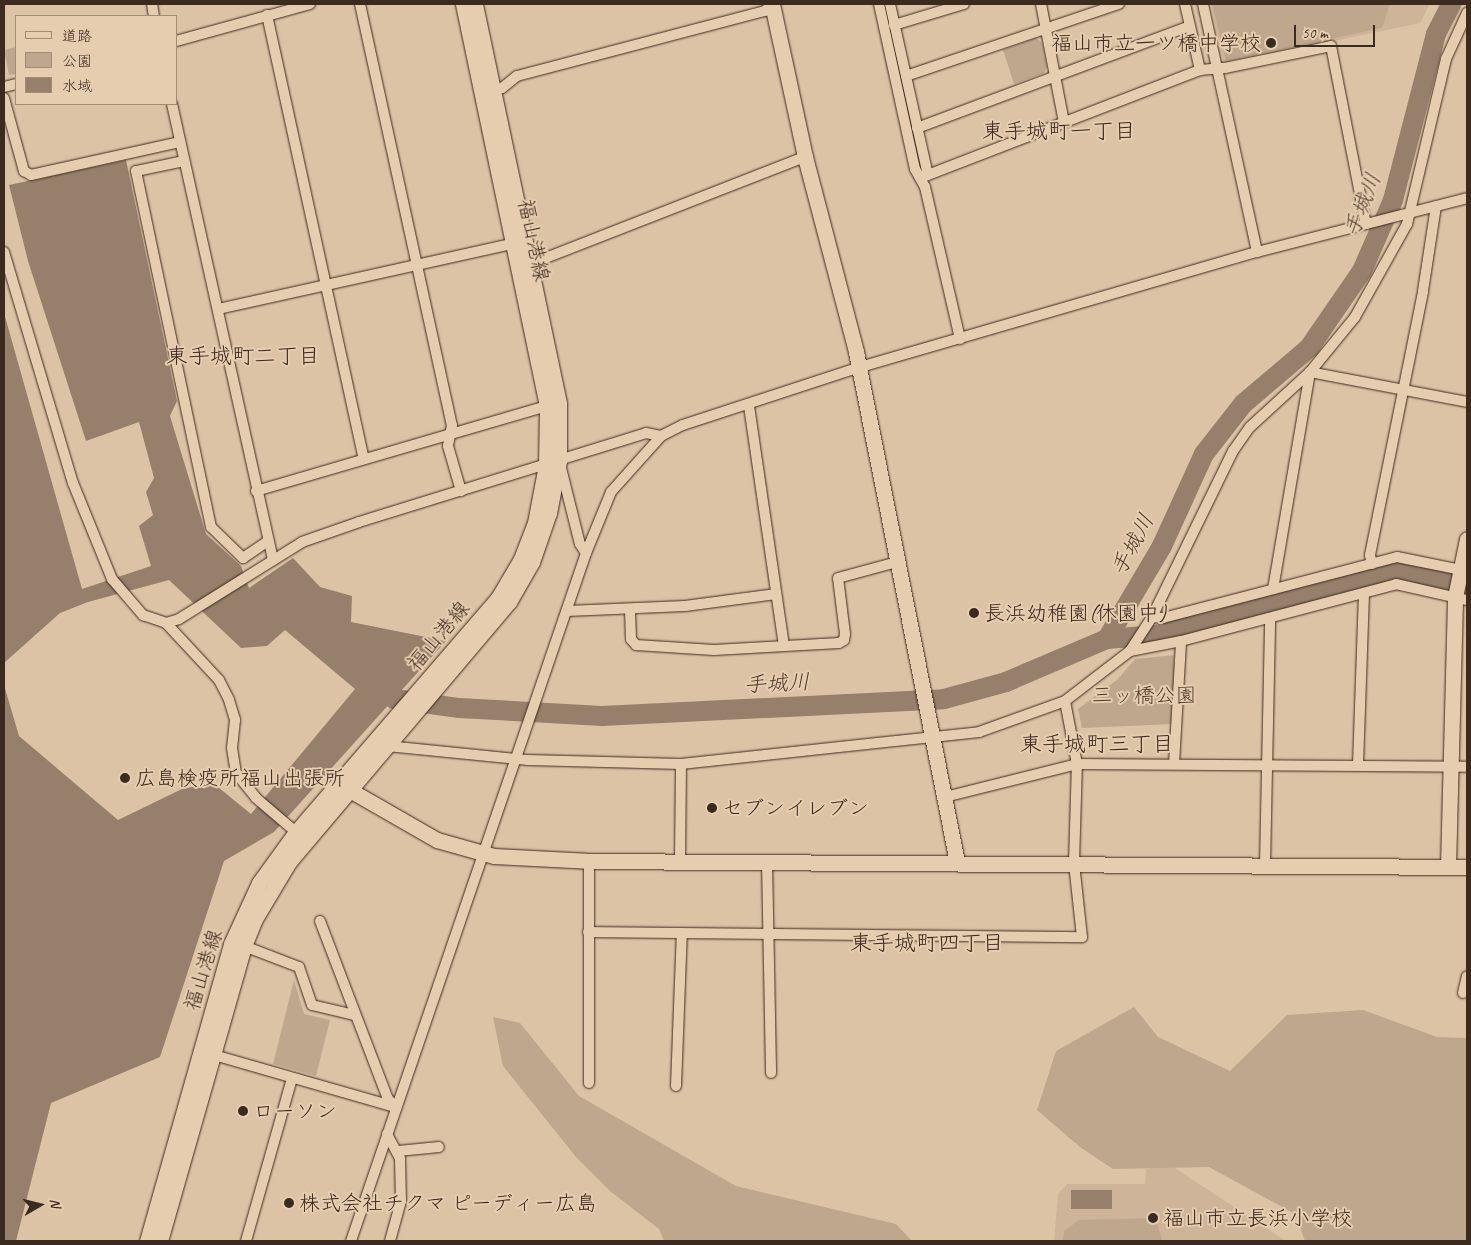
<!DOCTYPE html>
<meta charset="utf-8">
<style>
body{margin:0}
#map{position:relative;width:1471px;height:1245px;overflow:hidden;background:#ddc3a6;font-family:Caveat,"Klee One",sans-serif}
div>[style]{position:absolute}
.built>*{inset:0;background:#ceb599}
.green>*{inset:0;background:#bfa78d}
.water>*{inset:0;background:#96806b;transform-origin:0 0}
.river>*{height:20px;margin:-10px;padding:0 10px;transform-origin:10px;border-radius:10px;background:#96806b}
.roads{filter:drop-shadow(0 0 1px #3b2a1e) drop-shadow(0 0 1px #3b2a1e)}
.street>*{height:10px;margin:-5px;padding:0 5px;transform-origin:5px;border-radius:5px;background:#e7cdaf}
.secondary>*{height:15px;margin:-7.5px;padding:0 7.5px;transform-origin:7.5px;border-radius:7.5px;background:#e7cdaf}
.dots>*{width:14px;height:14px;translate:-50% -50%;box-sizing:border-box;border:2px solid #e7cdaf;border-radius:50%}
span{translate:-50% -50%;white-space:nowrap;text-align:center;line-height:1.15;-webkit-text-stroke:4px #e7cdaf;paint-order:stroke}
.poi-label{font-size:21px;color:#3b2a1e}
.right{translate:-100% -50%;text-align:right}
.left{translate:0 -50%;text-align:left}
.street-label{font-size:21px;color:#3b2a1e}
.park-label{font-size:21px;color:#4f3d2f}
.neighbourhood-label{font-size:22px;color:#3b2a1e}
.water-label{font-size:22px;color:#4d3b2d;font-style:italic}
.frame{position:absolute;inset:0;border:5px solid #3b2a1e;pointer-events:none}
.legend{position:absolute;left:15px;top:15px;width:162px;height:90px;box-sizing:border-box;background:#e7cdaf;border:1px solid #a28c75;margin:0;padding:6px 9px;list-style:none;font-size:15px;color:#3b2a1e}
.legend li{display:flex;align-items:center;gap:10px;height:25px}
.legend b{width:25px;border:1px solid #a28c75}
.north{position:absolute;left:15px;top:1180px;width:50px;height:50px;-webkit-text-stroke:4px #e7cdaf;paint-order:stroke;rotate:82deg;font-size:14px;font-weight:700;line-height:20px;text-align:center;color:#3b2a1e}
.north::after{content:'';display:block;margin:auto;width:18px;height:22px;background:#3b2a1e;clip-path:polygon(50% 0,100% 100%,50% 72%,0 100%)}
.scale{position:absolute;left:1294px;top:25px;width:81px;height:22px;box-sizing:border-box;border:2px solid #3b2a1e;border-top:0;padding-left:6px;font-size:15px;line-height:18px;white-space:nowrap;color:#3b2a1e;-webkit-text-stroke:4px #e7cdaf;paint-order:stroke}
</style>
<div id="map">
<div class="built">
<div style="clip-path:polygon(1211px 4px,1430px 4px,1420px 23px,1224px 64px)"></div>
<div style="clip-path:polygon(1170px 1165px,1286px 1241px,1054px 1241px,1058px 1194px,1067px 1184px,1145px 1184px,1146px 1169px)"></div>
</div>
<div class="green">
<div style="clip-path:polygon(1212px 4px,1390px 4px,1382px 28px,1226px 61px)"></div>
<div style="clip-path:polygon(1036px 38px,1042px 43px,1047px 67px,1044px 73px,1014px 84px,1003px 50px)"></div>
<div style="clip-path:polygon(16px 47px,16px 74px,9px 75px,4px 50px)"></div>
<div style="clip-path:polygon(1174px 655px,1174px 724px,1082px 728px,1078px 709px,1118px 679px,1135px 659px)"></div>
<div style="clip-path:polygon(294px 980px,304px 1014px,330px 1020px,316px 1076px,273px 1064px)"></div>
<div style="clip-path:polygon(1134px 1007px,1158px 1037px,1230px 1071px,1287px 1015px,1363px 1010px,1437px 1037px,1467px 1038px,1467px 1241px,1305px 1241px,1295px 1214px,1209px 1167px,1113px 1169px,1080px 1147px,1037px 1110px,1056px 1051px)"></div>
<div style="clip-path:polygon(493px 1017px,520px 1023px,579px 1096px,736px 1186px,896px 1224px,912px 1241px,664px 1241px,659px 1229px,610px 1191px,576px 1157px,503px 1066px)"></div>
<div style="clip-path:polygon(1156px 1218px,1162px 1241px,1063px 1241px,1064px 1231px,1079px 1220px)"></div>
</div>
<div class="water">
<div style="clip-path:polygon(126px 160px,177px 401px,170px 416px,206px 534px,241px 566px,249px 588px,293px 558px,320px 587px,352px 596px,351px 622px,446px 641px,274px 832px,224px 861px,160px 1057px,51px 1103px,16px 1241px,4px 1241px,4px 685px,19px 736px,118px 820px,182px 789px,213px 783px,251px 814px,355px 689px,285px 630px,267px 646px,241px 648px,169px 580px,88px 602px,60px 613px,4px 663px,4px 313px,82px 589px,151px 566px,139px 526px,153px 515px,146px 492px,154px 478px,139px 422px,86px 441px,28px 261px,9px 185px)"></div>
<div style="left:1071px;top:1190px;width:41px;height:19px"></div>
</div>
<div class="river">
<div style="left:1107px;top:639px;width:108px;rotate:-59.4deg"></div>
<div style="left:1162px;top:546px;width:101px;rotate:-65.5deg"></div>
<div style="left:1204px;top:454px;width:63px;rotate:-52deg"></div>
<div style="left:1243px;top:404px;width:87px;rotate:-40.3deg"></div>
<div style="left:1309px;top:348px;width:93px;rotate:-55.5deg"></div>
<div style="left:1362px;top:271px;width:77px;rotate:-66.4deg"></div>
<div style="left:1393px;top:200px;width:171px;rotate:-75.5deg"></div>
<div style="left:1436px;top:34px;width:34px;rotate:-63deg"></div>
<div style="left:394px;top:699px;width:66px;rotate:7.9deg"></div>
<div style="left:459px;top:708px;width:143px;rotate:3.2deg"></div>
<div style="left:602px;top:716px;width:342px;rotate:-2.8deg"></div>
<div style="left:944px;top:699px;width:64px;rotate:-15.3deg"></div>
<div style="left:1006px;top:682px;width:110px;rotate:-23.1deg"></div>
<div style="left:1107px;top:639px;width:50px;rotate:-4.6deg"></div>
<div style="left:1157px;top:635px;width:247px;rotate:-15.3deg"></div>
<div style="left:1395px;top:570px;width:74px;rotate:12.5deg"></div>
</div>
<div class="roads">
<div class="street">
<div style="left:152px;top:4px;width:12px;rotate:81deg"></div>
<div style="left:360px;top:4px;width:431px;rotate:77.7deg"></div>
<div style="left:452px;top:425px;width:21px;rotate:101deg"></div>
<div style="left:448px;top:446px;width:47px;rotate:73.9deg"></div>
<div style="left:879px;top:4px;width:169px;rotate:77.7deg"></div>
<div style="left:915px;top:169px;width:21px;rotate:61deg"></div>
<div style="left:925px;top:187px;width:156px;rotate:77deg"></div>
<div style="left:890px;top:4px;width:175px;rotate:77.5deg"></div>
<div style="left:1041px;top:4px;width:120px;rotate:79deg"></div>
<div style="left:1185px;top:4px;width:68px;rotate:77.2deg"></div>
<div style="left:1203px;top:4px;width:254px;rotate:77.7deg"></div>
<div style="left:267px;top:15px;width:454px;rotate:77.7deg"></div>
<div style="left:894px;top:25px;width:73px;rotate:-16.7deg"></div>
<div style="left:176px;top:41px;width:139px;rotate:-15.4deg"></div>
<div style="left:906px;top:76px;width:225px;rotate:-18.7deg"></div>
<div style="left:4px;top:87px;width:12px;rotate:-14deg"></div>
<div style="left:493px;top:90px;width:9px;rotate:-13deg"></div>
<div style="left:502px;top:88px;width:19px;rotate:-39deg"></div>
<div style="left:517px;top:76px;width:256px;rotate:-14.7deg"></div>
<div style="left:765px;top:11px;width:10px;rotate:-45deg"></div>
<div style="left:4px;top:98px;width:76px;rotate:74.7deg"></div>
<div style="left:24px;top:171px;width:8px;rotate:30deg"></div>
<div style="left:31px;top:175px;width:153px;rotate:-12.5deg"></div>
<div style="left:172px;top:104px;width:466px;rotate:77.5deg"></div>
<div style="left:917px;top:128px;width:291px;rotate:-20.5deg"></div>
<div style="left:184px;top:161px;width:49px;rotate:168.2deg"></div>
<div style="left:136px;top:171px;width:364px;rotate:78.1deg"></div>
<div style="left:211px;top:527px;width:45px;rotate:44.1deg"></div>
<div style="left:243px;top:558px;width:30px;rotate:-34deg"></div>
<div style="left:920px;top:178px;width:300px;rotate:-21.1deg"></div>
<div style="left:1200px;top:70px;width:25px;rotate:-5deg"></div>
<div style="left:1225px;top:68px;width:108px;rotate:-11.7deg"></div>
<div style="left:1331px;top:46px;width:181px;rotate:78.9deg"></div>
<div style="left:4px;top:252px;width:241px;rotate:73.4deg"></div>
<div style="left:73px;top:483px;width:104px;rotate:67.9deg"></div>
<div style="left:112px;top:579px;width:48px;rotate:49.3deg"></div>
<div style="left:143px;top:615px;width:24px;rotate:19deg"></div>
<div style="left:166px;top:623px;width:14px;rotate:-17deg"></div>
<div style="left:179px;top:619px;width:145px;rotate:-32deg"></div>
<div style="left:302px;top:542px;width:60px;rotate:-19.3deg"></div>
<div style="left:359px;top:522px;width:300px;rotate:-17.2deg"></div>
<div style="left:646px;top:433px;width:15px;rotate:11deg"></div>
<div style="left:661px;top:436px;width:25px;rotate:-27deg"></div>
<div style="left:683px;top:425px;width:183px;rotate:-18.1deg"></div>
<div style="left:857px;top:368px;width:416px;rotate:-16.2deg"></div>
<div style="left:1257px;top:252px;width:217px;rotate:-14.4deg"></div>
<div style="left:530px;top:264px;width:295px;rotate:-21.3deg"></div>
<div style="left:218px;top:309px;width:308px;rotate:-12.5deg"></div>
<div style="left:749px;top:406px;width:242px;rotate:81.7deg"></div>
<div style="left:560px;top:464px;width:82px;rotate:76deg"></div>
<div style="left:580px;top:544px;width:11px;rotate:56deg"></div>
<div style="left:256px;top:491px;width:307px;rotate:-16.3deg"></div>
<div style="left:1372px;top:564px;width:9px;rotate:-103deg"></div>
<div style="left:1370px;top:555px;width:269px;rotate:-78.6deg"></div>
<div style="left:1423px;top:291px;width:86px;rotate:-81.3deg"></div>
<div style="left:1273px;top:589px;width:220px;rotate:-80.3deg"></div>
<div style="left:1310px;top:372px;width:160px;rotate:10.8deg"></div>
<div style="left:630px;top:610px;width:29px;rotate:88deg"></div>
<div style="left:631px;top:639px;width:8px;rotate:50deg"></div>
<div style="left:636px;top:645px;width:78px;rotate:3.7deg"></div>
<div style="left:714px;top:650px;width:125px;rotate:-3.2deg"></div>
<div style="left:839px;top:643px;width:6px;rotate:-31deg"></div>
<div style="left:844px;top:640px;width:6px;rotate:-81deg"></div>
<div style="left:845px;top:634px;width:56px;rotate:-97.1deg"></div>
<div style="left:838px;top:578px;width:61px;rotate:-15.2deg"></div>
<div style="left:567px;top:611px;width:118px;rotate:-2.4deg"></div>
<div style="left:685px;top:606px;width:92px;rotate:-7.5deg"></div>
<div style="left:1152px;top:617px;width:185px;rotate:-64deg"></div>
<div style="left:1233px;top:451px;width:29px;rotate:-55deg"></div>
<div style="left:1250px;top:427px;width:81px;rotate:-42.5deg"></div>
<div style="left:1310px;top:372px;width:71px;rotate:-50.7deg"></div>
<div style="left:1355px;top:317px;width:107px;rotate:-60.8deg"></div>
<div style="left:1407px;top:224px;width:170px;rotate:-76.7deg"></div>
<div style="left:1446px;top:59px;width:51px;rotate:-65.5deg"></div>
<div style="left:166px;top:623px;width:78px;rotate:47.1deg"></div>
<div style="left:219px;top:680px;width:22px;rotate:63deg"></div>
<div style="left:229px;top:700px;width:21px;rotate:73deg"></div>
<div style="left:235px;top:720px;width:28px;rotate:96deg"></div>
<div style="left:232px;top:748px;width:25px;rotate:81deg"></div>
<div style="left:236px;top:773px;width:32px;rotate:51deg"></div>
<div style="left:256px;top:798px;width:52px;rotate:40.4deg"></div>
<div style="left:1130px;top:651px;width:52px;rotate:-11.1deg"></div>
<div style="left:1181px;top:641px;width:222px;rotate:-14.8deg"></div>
<div style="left:1396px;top:584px;width:73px;rotate:12.7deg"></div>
<div style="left:387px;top:746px;width:142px;rotate:5.7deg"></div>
<div style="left:528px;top:760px;width:153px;rotate:1.5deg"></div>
<div style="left:681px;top:764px;width:300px;rotate:-6.1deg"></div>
<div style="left:979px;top:732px;width:91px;rotate:-19.8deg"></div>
<div style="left:1065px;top:701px;width:82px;rotate:-37.6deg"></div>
<div style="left:1130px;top:651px;width:40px;rotate:-57.1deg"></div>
<div style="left:1152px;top:617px;width:11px;rotate:5deg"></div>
<div style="left:1163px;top:618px;width:242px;rotate:-14.6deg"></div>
<div style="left:1397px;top:557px;width:70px;rotate:11.5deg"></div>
<div style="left:1174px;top:764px;width:123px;rotate:-86.7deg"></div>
<div style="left:1358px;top:765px;width:172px;rotate:-88deg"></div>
<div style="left:945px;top:797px;width:136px;rotate:-14deg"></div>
<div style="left:1077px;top:764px;width:390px;rotate:0.4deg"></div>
<div style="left:680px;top:861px;width:97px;rotate:-89.4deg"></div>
<div style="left:767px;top:861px;width:212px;rotate:88.9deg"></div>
<div style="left:1265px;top:865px;width:247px;rotate:-88.8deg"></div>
<div style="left:320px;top:921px;width:191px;rotate:69.1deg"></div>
<div style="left:388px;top:1099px;width:11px;rotate:45deg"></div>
<div style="left:588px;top:932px;width:494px;rotate:0.6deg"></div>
<div style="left:1082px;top:937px;width:74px;rotate:-96.2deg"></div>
<div style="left:1074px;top:863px;width:99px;rotate:-88.3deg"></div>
<div style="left:1077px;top:764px;width:64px;rotate:-100.8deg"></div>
<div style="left:244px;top:946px;width:59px;rotate:20.9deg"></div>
<div style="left:299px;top:967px;width:40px;rotate:71.1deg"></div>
<div style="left:312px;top:1005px;width:43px;rotate:13.4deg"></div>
<div style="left:1463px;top:993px;width:17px;rotate:-77deg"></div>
<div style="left:214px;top:1055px;width:188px;rotate:16deg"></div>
<div style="left:589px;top:1083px;width:222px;rotate:-90deg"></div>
<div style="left:676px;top:1086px;width:153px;rotate:-87.8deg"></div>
<div style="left:387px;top:1134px;width:27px;rotate:62deg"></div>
<div style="left:400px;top:1158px;width:43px;rotate:88.7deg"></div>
<div style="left:401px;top:1201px;width:41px;rotate:105.4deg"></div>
<div style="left:398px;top:1151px;width:41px;rotate:-5.6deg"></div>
<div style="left:246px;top:1241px;width:169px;rotate:-74.2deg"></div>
<div style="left:351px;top:1241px;width:727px;rotate:-71.14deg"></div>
<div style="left:586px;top:553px;width:66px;rotate:-67.7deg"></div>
<div style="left:611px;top:492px;width:75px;rotate:-48.2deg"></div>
</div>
<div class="secondary">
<div style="left:772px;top:4px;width:157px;rotate:77.8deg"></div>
<div style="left:805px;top:157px;width:202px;rotate:75.3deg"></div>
<div style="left:856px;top:352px;width:520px;rotate:78.8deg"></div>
<div style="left:341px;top:785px;width:111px;rotate:29.8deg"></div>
<div style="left:437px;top:840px;width:59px;rotate:15.7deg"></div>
<div style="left:494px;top:856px;width:95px;rotate:3deg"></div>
<div style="left:589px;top:861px;width:878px;rotate:0.39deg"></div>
<div style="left:1448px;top:867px;width:270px;rotate:-88.5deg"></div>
<div style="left:1455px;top:597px;width:59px;rotate:-78.3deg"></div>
<div style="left:147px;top:1241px;width:309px;rotate:-74.2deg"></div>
<div style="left:231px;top:944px;width:67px;rotate:-65.3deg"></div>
<div style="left:259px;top:883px;width:63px;rotate:-54deg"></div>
<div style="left:296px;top:832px;width:309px;rotate:-49.2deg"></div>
<div style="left:498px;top:598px;width:45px;rotate:-59.5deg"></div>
<div style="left:521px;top:559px;width:39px;rotate:-69deg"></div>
<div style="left:535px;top:523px;width:59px;rotate:-79.3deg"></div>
<div style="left:546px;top:465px;width:59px;rotate:-89deg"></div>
<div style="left:547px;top:406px;width:411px;rotate:-101.8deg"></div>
<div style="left:160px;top:1241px;width:307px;rotate:-74.1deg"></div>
<div style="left:244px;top:946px;width:29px;rotate:-68deg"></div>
<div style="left:255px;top:919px;width:66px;rotate:-59.2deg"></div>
<div style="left:289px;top:862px;width:341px;rotate:-49.8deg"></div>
<div style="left:509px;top:602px;width:46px;rotate:-60.1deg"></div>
<div style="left:532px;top:562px;width:52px;rotate:-70.9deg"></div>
<div style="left:549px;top:513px;width:53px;rotate:-79.1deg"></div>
<div style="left:559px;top:461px;width:58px;rotate:-90deg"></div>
<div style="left:559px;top:403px;width:408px;rotate:-101.9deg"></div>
</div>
</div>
<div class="dots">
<div style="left:1271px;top:43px;background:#3b2a1e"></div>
<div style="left:974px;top:613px;background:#3b2a1e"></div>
<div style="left:125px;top:778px;background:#3b2a1e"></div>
<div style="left:712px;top:808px;background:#3b2a1e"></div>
<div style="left:243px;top:1111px;background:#3b2a1e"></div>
<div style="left:289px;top:1203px;background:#3b2a1e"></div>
<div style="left:1153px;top:1218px;background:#3b2a1e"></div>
</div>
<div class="poi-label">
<span class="right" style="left:1261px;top:43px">福山市立一ツ橋中学校</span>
<span class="left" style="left:984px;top:613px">長浜幼稚園(休園中)</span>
<span class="left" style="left:135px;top:778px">広島検疫所福山出張所</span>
<span class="left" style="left:722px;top:808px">セブンイレブン</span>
<span class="left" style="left:253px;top:1111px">ローソン</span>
<span class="left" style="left:299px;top:1203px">株式会社チクマ ピーディー広島</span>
<span class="left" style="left:1163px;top:1218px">福山市立長浜小学校</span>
</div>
<div class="street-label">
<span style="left:534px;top:240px;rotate:78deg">福山港線</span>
<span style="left:438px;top:636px;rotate:-50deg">福山港線</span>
<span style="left:203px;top:970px;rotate:-73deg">福山港線</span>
</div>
<div class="park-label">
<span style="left:1144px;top:695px">三ッ橋公園</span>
</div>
<div class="neighbourhood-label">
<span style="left:1059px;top:132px">東手城町一丁目</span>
<span style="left:243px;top:357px">東手城町二丁目</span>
<span style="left:1097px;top:745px">東手城町三丁目</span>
<span style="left:927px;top:944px">東手城町四丁目</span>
</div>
<div class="water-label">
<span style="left:1363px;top:205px;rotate:-69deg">手城川</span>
<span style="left:1133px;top:545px;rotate:-62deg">手城川</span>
<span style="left:777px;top:684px;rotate:-3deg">手城川</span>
</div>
<div class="frame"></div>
<ul class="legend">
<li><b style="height:6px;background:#e7cdaf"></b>道路</li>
<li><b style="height:14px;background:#bfa78d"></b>公園</li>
<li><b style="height:14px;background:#96806b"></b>水域</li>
</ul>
<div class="north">N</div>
<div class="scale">50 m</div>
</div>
